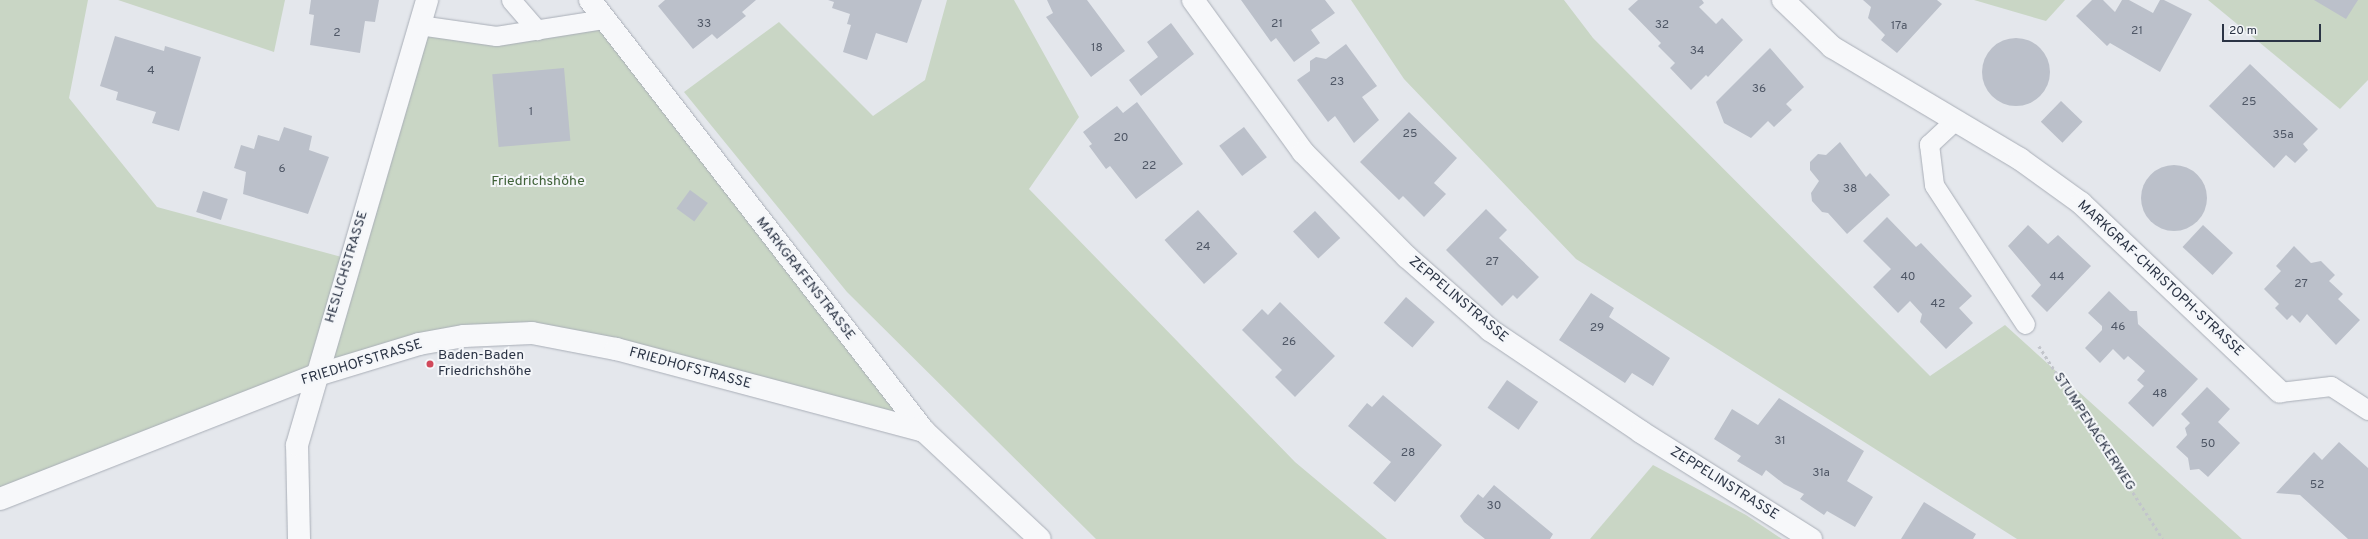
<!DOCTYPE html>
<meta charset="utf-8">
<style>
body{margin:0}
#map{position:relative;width:2368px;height:539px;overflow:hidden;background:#e4e7ec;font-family:Overpass,sans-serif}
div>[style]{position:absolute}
.green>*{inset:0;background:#c9d6c5}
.building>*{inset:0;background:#bbc0ca;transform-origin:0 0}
.round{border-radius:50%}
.path>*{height:2.5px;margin-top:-1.25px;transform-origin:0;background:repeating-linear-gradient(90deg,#c2c5cb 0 3px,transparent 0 6px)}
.roads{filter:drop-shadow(0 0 1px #a9aeb7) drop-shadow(0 0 1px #a9aeb7)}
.lane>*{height:19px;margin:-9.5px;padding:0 9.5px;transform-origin:9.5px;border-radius:9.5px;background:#f7f8fa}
.street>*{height:22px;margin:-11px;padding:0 11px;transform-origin:11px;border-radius:11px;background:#f7f8fa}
.dots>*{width:11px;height:11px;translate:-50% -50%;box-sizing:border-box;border:2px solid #f4f6f9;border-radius:50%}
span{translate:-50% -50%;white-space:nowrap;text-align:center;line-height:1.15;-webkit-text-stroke:4px #f4f6f9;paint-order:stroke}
.number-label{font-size:12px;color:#4f5766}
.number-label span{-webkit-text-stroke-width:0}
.park-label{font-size:14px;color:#3f6138}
.street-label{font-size:14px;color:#2b3445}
.poi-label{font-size:14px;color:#2b3445}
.left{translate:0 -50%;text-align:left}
.scale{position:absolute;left:2222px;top:24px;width:99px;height:18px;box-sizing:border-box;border:2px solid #2b3445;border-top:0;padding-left:5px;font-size:12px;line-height:14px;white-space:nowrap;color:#2b3445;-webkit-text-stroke:3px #f4f6f9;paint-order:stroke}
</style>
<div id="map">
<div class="green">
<div style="clip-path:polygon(0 0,88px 0,69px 98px,157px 207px,349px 259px,419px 25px,496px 36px,603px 19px,924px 431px,532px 333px,419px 344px,0 499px)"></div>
<div style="clip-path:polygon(118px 0,285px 0,274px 52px)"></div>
<div style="clip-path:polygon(947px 0,1014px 0,1079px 117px,1029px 189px,1295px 462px,1387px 539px,1096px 539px,847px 292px,684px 92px,779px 22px,873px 116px,925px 80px)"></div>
<div style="clip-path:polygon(1351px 0,1564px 0,1593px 38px,1930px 376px,2005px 325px,2242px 539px,2017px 539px,1576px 259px,1404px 79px)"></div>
<div style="clip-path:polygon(1974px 0,2065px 0,2046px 21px)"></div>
<div style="clip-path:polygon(2208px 0,2368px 0,2368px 80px,2340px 109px)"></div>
<div style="clip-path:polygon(1653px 465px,1746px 515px,1782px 539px,1590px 539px)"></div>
</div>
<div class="building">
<div style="clip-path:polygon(311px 0,379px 0,375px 22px,365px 21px,360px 53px,310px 45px,314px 15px,309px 14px)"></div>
<div style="clip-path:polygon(665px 0,756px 0,742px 12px,746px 16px,717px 39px,712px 34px,693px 49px,658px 6px)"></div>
<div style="clip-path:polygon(828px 0,922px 0,907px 43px,876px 33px,867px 60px,843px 52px,851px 25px,847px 24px,850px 14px,832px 8px,834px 2px)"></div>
<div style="clip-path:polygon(1047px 0,1087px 0,1125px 51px,1091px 77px,1046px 17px,1053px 13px)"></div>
<div style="clip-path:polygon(1241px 0,1325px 0,1335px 13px,1311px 30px,1320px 43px,1294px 62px,1276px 38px,1271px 42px)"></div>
<div style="clip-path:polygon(1638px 0,1702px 0,1704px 3px,1699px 7px,1716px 24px,1722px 18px,1743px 40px,1708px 77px,1706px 75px,1691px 90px,1670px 68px,1675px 63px,1658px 46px,1661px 43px,1628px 9px)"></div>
<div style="clip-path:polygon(1863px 0,1937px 0,1942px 4px,1897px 53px,1881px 40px,1885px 35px,1868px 18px,1871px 7px)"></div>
<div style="clip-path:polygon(2092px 0,2103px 0,2115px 12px,2122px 0,2129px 0,2153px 13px,2160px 0,2164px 0,2192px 14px,2160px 72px,2110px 43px,2107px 46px,2076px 16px)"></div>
<div style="clip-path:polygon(2314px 0,2358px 0,2346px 19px)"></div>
<div style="clip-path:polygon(1171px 23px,1194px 54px,1141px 96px,1129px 80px,1158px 57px,1147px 42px)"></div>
<div style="clip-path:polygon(115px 36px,164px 51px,165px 46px,201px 57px,179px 131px,152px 123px,156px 112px,116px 100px,118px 92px,100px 86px)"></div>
<div class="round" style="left:1982px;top:38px;width:68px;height:68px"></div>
<div style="clip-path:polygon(1346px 44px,1377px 86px,1362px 97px,1379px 120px,1354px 143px,1335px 116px,1328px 122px,1297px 80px,1310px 71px,1310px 61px,1316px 57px,1326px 59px)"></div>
<div style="clip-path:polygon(1770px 48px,1804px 87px,1786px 104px,1792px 110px,1774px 127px,1768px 121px,1751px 138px,1724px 123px,1716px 102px)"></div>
<div style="clip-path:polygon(2250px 64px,2318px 129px,2303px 144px,2308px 150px,2295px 163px,2286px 155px,2274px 168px,2209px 106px)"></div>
<div style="left:564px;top:68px;width:73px;height:72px;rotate:85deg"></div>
<div style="left:2061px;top:101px;width:30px;height:29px;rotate:44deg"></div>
<div style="clip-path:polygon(1137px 102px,1183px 164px,1136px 199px,1110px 166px,1106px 169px,1089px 146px,1092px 144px,1083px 132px,1117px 106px,1123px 113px)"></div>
<div style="clip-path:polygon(1409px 112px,1457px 158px,1434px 183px,1446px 194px,1424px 217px,1403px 196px,1399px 200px,1360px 162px)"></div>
<div style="clip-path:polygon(284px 127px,312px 136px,309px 150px,329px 157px,308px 214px,243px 194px,246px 172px,234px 168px,241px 145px,254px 149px,258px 135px,279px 141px)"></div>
<div style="left:1244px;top:127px;width:38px;height:31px;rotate:53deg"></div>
<div style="clip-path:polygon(1840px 142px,1866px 177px,1870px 173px,1890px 195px,1847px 234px,1828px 213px,1822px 212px,1812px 201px,1811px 193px,1819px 181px,1810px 170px,1810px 162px,1818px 154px,1826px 155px)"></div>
<div class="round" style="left:2141px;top:165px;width:66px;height:66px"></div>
<div style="left:690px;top:190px;width:22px;height:23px;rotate:36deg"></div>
<div style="left:203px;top:191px;width:26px;height:22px;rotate:18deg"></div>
<div style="clip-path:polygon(1486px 209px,1507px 230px,1499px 238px,1539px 277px,1517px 299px,1513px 295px,1502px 306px,1446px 250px)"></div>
<div style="left:1198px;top:210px;width:59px;height:45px;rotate:48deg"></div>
<div style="left:1315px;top:211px;width:37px;height:30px;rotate:47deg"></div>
<div style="clip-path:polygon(1887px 217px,1916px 247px,1921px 243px,1972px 296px,1959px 308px,1973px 323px,1946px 349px,1920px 322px,1922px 314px,1910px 301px,1898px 313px,1873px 287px,1891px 269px,1863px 241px)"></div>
<div style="clip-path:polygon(2028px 225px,2048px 244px,2058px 235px,2091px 266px,2047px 312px,2031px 296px,2041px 285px,2008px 246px)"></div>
<div style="left:2203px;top:225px;width:41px;height:30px;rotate:43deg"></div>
<div style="clip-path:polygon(2294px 246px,2311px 263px,2321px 261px,2335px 275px,2329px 281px,2343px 294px,2338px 299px,2360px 320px,2336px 345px,2307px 314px,2300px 323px,2292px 315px,2287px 320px,2275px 308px,2279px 304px,2264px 289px,2281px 271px,2276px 266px)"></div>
<div style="clip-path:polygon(2109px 291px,2130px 311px,2137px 311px,2138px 324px,2198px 379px,2153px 427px,2128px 403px,2144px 386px,2137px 380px,2145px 371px,2128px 356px,2124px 360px,2113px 349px,2100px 363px,2085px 348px,2102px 330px,2102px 326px,2088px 313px)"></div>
<div style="clip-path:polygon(1591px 293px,1614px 308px,1609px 317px,1670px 358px,1653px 386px,1632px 373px,1625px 383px,1559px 340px)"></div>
<div style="left:1406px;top:297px;width:38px;height:34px;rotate:41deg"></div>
<div style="clip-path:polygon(1280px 302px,1335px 356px,1295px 397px,1275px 377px,1282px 370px,1242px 330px,1262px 309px,1268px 315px)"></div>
<div style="left:1507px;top:380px;width:38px;height:34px;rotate:35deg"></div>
<div style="clip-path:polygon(2207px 387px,2230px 409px,2218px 422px,2240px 443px,2208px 477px,2199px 469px,2190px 470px,2188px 458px,2176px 447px,2187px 435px,2185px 428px,2190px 423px,2181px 414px)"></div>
<div style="clip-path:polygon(1383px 395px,1442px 445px,1395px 502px,1373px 483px,1391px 462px,1348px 426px,1367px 403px,1372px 407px)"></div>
<div style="clip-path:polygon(1779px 398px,1864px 451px,1847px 481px,1873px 497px,1855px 527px,1827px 511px,1824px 515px,1800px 499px,1804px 494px,1784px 484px,1766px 470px,1762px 476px,1737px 461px,1741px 456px,1714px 439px,1732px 409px,1758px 425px)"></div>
<div style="clip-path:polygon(2339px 442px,2368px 468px,2368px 539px,2348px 539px,2300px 495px,2276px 493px,2314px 452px,2322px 460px)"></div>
<div style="clip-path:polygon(1494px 485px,1553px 534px,1550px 539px,1485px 539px,1464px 522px,1460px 516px,1478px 494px,1483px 498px)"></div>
<div style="clip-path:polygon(1924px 502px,1976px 534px,1973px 539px,1901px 539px)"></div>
</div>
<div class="path">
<div style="left:2039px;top:346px;width:229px;rotate:57.3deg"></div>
</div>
<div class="roads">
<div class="lane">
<div style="left:511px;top:0;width:40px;rotate:49deg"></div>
<div style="left:419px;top:25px;width:78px;rotate:8.1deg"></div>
<div style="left:496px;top:36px;width:108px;rotate:-9deg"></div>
<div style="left:1953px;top:122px;width:33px;rotate:137deg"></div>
<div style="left:1929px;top:144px;width:41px;rotate:83deg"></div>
<div style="left:1934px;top:185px;width:166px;rotate:56.8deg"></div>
<div style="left:2280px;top:392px;width:51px;rotate:-6.7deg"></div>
<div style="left:2331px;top:386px;width:44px;rotate:33deg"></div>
</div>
<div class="street">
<div style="left:590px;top:0;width:545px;rotate:52.23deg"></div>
<div style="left:924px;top:431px;width:158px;rotate:43deg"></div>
<div style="left:1193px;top:0;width:188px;rotate:54.1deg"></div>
<div style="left:1303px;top:152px;width:148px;rotate:45.3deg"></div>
<div style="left:1407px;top:257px;width:111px;rotate:41.3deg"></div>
<div style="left:1490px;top:330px;width:182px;rotate:34deg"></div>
<div style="left:1641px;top:432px;width:201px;rotate:32.2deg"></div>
<div style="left:1783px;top:0;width:68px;rotate:43.8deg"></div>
<div style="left:1832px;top:47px;width:219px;rotate:30.8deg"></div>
<div style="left:2020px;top:159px;width:75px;rotate:35.8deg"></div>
<div style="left:2081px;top:203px;width:274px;rotate:43.5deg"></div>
<div style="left:0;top:499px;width:337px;rotate:-21.4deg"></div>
<div style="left:314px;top:376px;width:110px;rotate:-16.9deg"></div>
<div style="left:419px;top:344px;width:46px;rotate:-10.1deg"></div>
<div style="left:464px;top:336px;width:68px;rotate:-2.5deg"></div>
<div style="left:532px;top:333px;width:86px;rotate:10.8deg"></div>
<div style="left:616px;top:349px;width:319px;rotate:14.9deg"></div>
<div style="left:299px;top:539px;width:94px;rotate:-91.2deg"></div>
<div style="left:297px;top:445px;width:464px;rotate:-73.7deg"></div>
</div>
</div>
<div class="dots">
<div style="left:430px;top:364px;background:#d1495b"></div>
</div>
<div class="number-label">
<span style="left:704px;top:25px">33</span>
<span style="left:1277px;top:25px">21</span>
<span style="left:1662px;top:26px">32</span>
<span style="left:1899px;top:27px">17a</span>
<span style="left:2137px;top:32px">21</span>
<span style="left:337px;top:34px">2</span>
<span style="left:1097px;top:49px">18</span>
<span style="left:1697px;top:52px">34</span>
<span style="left:151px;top:72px">4</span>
<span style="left:1337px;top:83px">23</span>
<span style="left:1759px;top:90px">36</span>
<span style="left:2249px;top:103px">25</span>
<span style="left:531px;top:113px">1</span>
<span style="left:1410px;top:135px">25</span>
<span style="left:2283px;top:136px">35a</span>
<span style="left:1121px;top:139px">20</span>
<span style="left:1149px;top:167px">22</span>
<span style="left:282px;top:170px">6</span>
<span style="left:1850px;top:190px">38</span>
<span style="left:1203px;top:248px">24</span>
<span style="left:1492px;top:263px">27</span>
<span style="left:1908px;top:278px">40</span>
<span style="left:2057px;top:278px">44</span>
<span style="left:2301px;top:285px">27</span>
<span style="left:1938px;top:305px">42</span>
<span style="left:2118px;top:328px">46</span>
<span style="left:1597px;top:329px">29</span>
<span style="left:1289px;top:343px">26</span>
<span style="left:2160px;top:395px">48</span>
<span style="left:1780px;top:442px">31</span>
<span style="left:2208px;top:445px">50</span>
<span style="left:1408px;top:454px">28</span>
<span style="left:1821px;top:474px">31a</span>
<span style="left:2317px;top:486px">52</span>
<span style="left:1494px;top:507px">30</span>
</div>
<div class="park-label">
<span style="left:538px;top:182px">Friedrichshöhe</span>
</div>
<div class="street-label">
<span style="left:347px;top:267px;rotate:-73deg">HESLICHSTRASSE</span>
<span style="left:805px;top:279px;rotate:52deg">MARKGRAFENSTRASSE</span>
<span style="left:2160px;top:279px;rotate:43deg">MARKGRAF-CHRISTOPH-STRASSE</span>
<span style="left:1458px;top:300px;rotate:40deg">ZEPPELINSTRASSE</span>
<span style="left:362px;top:363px;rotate:-17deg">FRIEDHOFSTRASSE</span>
<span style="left:690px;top:369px;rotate:15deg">FRIEDHOFSTRASSE</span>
<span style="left:2094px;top:432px;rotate:57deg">STUMPENACKERWEG</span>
<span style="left:1724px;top:484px;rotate:32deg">ZEPPELINSTRASSE</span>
</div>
<div class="poi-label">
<span class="left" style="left:438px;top:364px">Baden-Baden<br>Friedrichshöhe</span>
</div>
<div class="scale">20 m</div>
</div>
